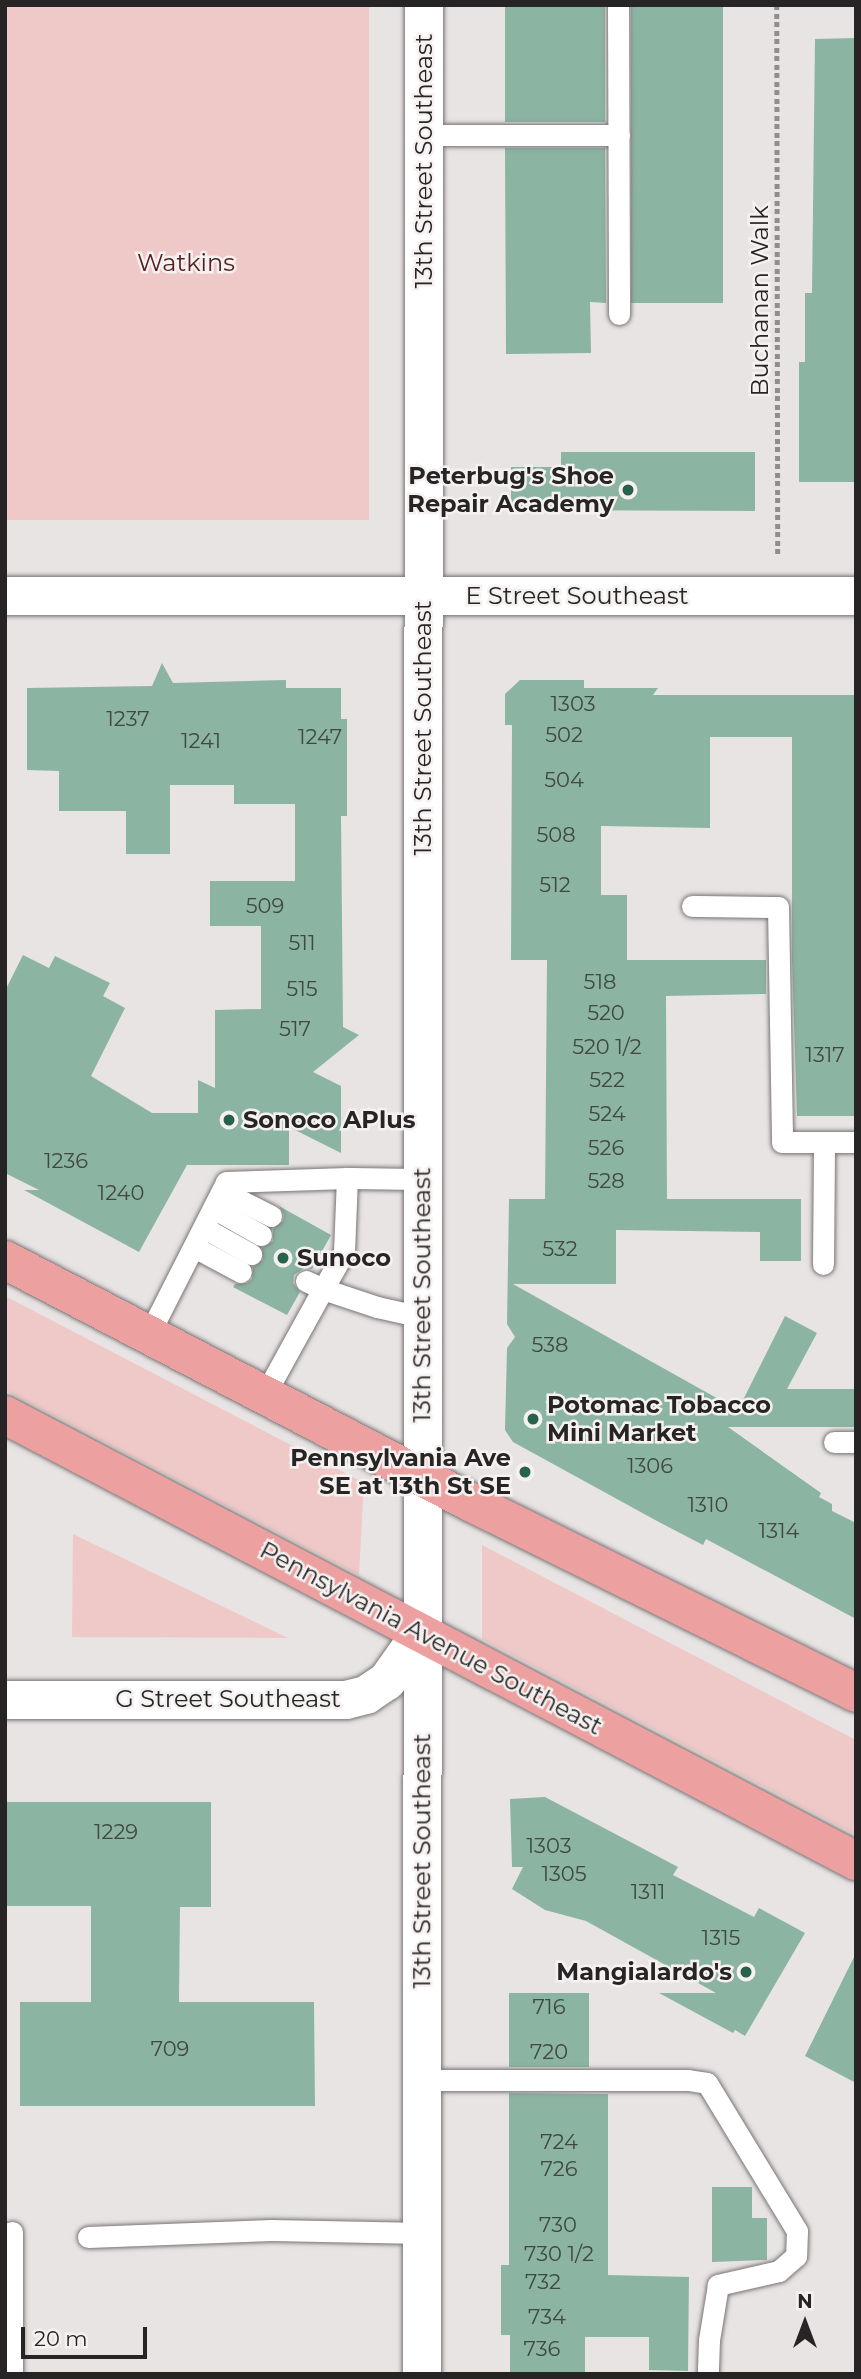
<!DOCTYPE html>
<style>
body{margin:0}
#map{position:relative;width:861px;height:2379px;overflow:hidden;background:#e9e4e4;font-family:Montserrat,sans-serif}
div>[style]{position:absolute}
.green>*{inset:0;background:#efc9c7;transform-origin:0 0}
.building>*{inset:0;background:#8cb4a2;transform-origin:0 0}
.path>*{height:4.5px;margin-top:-2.25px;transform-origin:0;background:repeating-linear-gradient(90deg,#918d8d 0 5px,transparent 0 8.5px)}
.roads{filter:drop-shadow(0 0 2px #7a7575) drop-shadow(0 0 2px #7a7575)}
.lane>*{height:21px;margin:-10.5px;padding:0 10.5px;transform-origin:10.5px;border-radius:10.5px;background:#fff}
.street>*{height:38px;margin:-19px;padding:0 19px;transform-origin:19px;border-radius:19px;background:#fff}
.primary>*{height:38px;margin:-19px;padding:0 19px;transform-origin:19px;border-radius:19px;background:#eca0a0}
.dots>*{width:19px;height:19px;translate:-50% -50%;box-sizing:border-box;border:4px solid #f6f1f1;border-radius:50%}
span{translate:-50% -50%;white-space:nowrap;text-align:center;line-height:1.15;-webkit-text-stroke:5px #f6f1f1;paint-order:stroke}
.number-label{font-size:21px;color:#404844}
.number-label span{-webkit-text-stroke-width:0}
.street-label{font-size:24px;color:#262424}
.park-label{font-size:24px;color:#572020}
.poi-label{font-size:24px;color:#262424;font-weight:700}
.right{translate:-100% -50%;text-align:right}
.left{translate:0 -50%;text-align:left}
.frame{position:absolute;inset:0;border:7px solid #262424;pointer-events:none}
.north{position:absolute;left:770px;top:2288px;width:70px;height:70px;-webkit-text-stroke:5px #f6f1f1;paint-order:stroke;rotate:0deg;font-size:19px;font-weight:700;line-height:28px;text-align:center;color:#262424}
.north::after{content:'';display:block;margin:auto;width:24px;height:32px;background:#262424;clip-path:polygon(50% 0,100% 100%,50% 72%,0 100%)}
.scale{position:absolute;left:21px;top:2327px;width:126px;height:32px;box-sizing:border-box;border:4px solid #262424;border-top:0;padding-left:9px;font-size:21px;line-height:24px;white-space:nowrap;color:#262424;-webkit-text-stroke:5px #f6f1f1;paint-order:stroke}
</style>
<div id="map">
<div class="green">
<div style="left:5px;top:5px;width:364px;height:515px"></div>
<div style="clip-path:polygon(5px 1296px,364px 1483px,359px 1575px,5px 1390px)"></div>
<div style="clip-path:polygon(73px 1534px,288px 1638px,72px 1637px)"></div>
<div style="clip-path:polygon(482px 1545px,856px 1740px,856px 1835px,482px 1639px)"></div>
</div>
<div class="building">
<div style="left:505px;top:5px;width:100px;height:117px"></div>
<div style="left:631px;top:5px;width:92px;height:298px"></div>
<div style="clip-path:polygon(856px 38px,856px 482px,799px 482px,799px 362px,805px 362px,805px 293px,812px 293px,815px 39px)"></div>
<div style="clip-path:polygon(505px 148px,605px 148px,606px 303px,590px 302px,591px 353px,506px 354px)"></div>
<div style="clip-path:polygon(561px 452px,755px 452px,755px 511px,511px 510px,511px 467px,561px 467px)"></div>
<div style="clip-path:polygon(162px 663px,173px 683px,286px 680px,286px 688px,341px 688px,341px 719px,347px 719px,347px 816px,341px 816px,343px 1027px,359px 1035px,313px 1072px,341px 1086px,341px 1153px,289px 1127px,289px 1165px,187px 1165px,139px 1252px,24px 1190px,39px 1190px,5px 1173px,5px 991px,23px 955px,49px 968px,55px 956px,110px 983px,103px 996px,125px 1008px,91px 1076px,152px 1113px,198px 1113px,198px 1080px,215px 1088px,215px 1010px,261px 1009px,261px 926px,210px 926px,210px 881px,295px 881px,295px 804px,234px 804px,234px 785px,170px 785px,170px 854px,126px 854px,126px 811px,59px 811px,59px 771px,27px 770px,27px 688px,152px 686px)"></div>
<div style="clip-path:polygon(520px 680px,584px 680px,584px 688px,658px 688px,653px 695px,856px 695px,856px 1116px,797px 1116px,792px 960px,792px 737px,710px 737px,710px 828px,601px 826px,601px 895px,627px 895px,627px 960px,766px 960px,766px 994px,666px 996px,667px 1199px,801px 1199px,801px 1261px,760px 1261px,760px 1232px,616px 1230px,616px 1284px,513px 1284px,738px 1410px,785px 1316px,817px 1333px,787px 1389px,856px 1389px,856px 1427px,728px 1427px,821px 1493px,819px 1497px,832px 1504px,832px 1511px,856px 1523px,856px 1619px,706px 1539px,703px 1545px,657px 1521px,513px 1442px,505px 1430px,507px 1348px,515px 1337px,507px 1324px,509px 1199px,545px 1199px,547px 960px,511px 960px,512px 725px,505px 725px,505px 694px)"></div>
<div style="clip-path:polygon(279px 1206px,331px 1235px,312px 1269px,304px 1268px,294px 1275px,293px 1283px,300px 1292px,287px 1315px,233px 1287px,235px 1284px,247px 1283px,252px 1279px,253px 1267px,263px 1260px,262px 1248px,273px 1241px,273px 1229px,283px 1221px,284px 1215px)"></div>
<div style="clip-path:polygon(545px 1797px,678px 1867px,673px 1875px,754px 1917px,759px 1908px,805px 1933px,745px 2036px,735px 2030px,733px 2033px,659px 1993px,716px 1993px,586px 1921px,545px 1910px,512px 1889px,523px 1867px,512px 1867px,510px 1799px)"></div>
<div style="clip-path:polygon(5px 1802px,211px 1802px,211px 1907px,180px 1907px,179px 2002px,314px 2002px,315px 2106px,20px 2106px,20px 2002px,91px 2002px,91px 1906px,5px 1906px)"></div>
<div style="clip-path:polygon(856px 1953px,856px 2083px,805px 2056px)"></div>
<div style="left:509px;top:1993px;width:80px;height:74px"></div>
<div style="clip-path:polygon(509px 2093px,608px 2094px,608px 2275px,689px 2277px,688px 2371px,649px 2370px,649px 2337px,585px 2337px,585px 2374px,510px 2374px,510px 2335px,501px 2335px,501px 2265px,509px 2265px)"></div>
<div style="clip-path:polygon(712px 2187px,752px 2187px,752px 2218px,767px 2218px,767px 2260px,712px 2262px)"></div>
</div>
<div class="path">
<div style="left:777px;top:5px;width:552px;rotate:89.9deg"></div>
</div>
<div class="roads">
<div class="lane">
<div style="left:618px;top:5px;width:309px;rotate:89.8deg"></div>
<div style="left:424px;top:135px;width:195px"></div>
<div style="left:692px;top:906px;width:86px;rotate:0.7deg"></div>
<div style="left:778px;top:907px;width:235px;rotate:89deg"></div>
<div style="left:782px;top:1142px;width:74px"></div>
<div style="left:222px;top:1191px;width:55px;rotate:27deg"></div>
<div style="left:213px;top:1208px;width:55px;rotate:29.4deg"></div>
<div style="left:204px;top:1228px;width:54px;rotate:29deg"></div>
<div style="left:194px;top:1247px;width:53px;rotate:28deg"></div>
<div style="left:823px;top:1264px;width:122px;rotate:-89.5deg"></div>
<div style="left:306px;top:1281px;width:19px;rotate:25deg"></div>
<div style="left:323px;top:1289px;width:43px;rotate:-60.4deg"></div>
<div style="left:344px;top:1252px;width:74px;rotate:-87.7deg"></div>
<div style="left:149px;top:1334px;width:170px;rotate:-63.1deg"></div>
<div style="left:226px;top:1182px;width:121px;rotate:-1.9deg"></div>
<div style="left:347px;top:1178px;width:75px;rotate:0.8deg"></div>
<div style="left:265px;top:1394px;width:120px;rotate:-61.1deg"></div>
<div style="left:323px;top:1289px;width:57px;rotate:18.4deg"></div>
<div style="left:377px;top:1307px;width:46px;rotate:12.5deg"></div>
<div style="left:834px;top:1442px;width:22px"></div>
<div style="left:423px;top:2080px;width:265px"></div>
<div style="left:688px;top:2080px;width:19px;rotate:9deg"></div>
<div style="left:707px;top:2083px;width:173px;rotate:58.7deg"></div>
<div style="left:797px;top:2231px;width:25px;rotate:92deg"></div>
<div style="left:796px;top:2256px;width:23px;rotate:139deg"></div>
<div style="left:779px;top:2271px;width:63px;rotate:167.1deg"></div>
<div style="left:718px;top:2285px;width:56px;rotate:99.3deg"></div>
<div style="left:709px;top:2340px;width:34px;rotate:92deg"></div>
<div style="left:12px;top:2232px;width:142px;rotate:90deg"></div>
<div style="left:88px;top:2237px;width:183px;rotate:-2.2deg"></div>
<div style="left:271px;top:2230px;width:152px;rotate:1.1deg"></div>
</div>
<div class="street">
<div style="left:5px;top:596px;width:851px"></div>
<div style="left:5px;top:1700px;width:341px"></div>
<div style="left:346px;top:1700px;width:21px;rotate:-14deg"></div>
<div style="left:366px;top:1695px;width:25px;rotate:-34deg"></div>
<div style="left:387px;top:1681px;width:59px;rotate:-54.7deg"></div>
<div style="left:422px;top:2374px;width:2369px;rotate:-89.95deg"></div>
</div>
<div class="primary">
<div style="left:5px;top:1260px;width:524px;rotate:27.49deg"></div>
<div style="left:470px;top:1502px;width:431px;rotate:26.3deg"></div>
<div style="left:5px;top:1415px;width:961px;rotate:27.66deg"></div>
</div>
</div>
<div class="dots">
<div style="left:628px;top:490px;background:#27624c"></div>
<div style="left:229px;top:1120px;background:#27624c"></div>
<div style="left:283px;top:1258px;background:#27624c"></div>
<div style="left:533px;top:1419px;background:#27624c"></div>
<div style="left:525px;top:1472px;background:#27624c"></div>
<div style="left:746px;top:1972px;background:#27624c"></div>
</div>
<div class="number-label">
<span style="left:573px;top:704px">1303</span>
<span style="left:128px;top:719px">1237</span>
<span style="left:564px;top:735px">502</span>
<span style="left:320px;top:737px">1247</span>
<span style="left:201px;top:741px">1241</span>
<span style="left:564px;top:780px">504</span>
<span style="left:556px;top:835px">508</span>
<span style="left:555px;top:885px">512</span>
<span style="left:265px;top:906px">509</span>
<span style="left:302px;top:943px">511</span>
<span style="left:600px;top:982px">518</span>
<span style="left:302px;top:989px">515</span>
<span style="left:606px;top:1013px">520</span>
<span style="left:295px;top:1029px">517</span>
<span style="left:607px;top:1047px">520 1/2</span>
<span style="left:825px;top:1055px">1317</span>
<span style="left:607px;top:1080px">522</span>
<span style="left:607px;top:1114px">524</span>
<span style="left:606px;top:1148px">526</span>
<span style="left:66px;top:1161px">1236</span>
<span style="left:606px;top:1181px">528</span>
<span style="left:121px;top:1193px">1240</span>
<span style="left:560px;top:1249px">532</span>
<span style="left:550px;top:1345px">538</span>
<span style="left:650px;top:1466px">1306</span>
<span style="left:708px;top:1505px">1310</span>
<span style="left:779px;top:1531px">1314</span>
<span style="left:116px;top:1832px">1229</span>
<span style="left:549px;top:1846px">1303</span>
<span style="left:564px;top:1874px">1305</span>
<span style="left:648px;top:1892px">1311</span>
<span style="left:721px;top:1938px">1315</span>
<span style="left:549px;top:2007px">716</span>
<span style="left:170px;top:2049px">709</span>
<span style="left:549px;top:2052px">720</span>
<span style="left:559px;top:2142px">724</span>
<span style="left:559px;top:2169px">726</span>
<span style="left:558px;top:2225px">730</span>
<span style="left:559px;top:2254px">730 1/2</span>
<span style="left:543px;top:2282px">732</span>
<span style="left:547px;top:2317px">734</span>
<span style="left:542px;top:2349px">736</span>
</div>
<div class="street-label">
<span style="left:424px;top:161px;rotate:-90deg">13th Street Southeast</span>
<span style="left:760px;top:301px;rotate:-90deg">Buchanan Walk</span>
<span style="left:577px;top:596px">E Street Southeast</span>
<span style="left:423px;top:728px;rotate:-90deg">13th Street Southeast</span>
<span style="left:422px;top:1295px;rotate:-90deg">13th Street Southeast</span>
<span style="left:431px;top:1638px;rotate:28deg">Pennsylvania Avenue Southeast</span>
<span style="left:228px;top:1699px">G Street Southeast</span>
<span style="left:422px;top:1861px;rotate:-90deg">13th Street Southeast</span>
</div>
<div class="park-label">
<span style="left:186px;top:263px">Watkins</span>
</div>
<div class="poi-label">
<span class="right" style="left:614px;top:490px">Peterbug's Shoe<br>Repair Academy</span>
<span class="left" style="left:243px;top:1120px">Sonoco APlus</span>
<span class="left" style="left:297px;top:1258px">Sunoco</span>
<span class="left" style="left:547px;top:1419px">Potomac Tobacco<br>Mini Market</span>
<span class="right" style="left:511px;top:1472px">Pennsylvania Ave<br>SE at 13th St SE</span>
<span class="right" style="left:732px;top:1972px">Mangialardo's</span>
</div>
<div class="frame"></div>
<div class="north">N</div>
<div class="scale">20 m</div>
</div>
